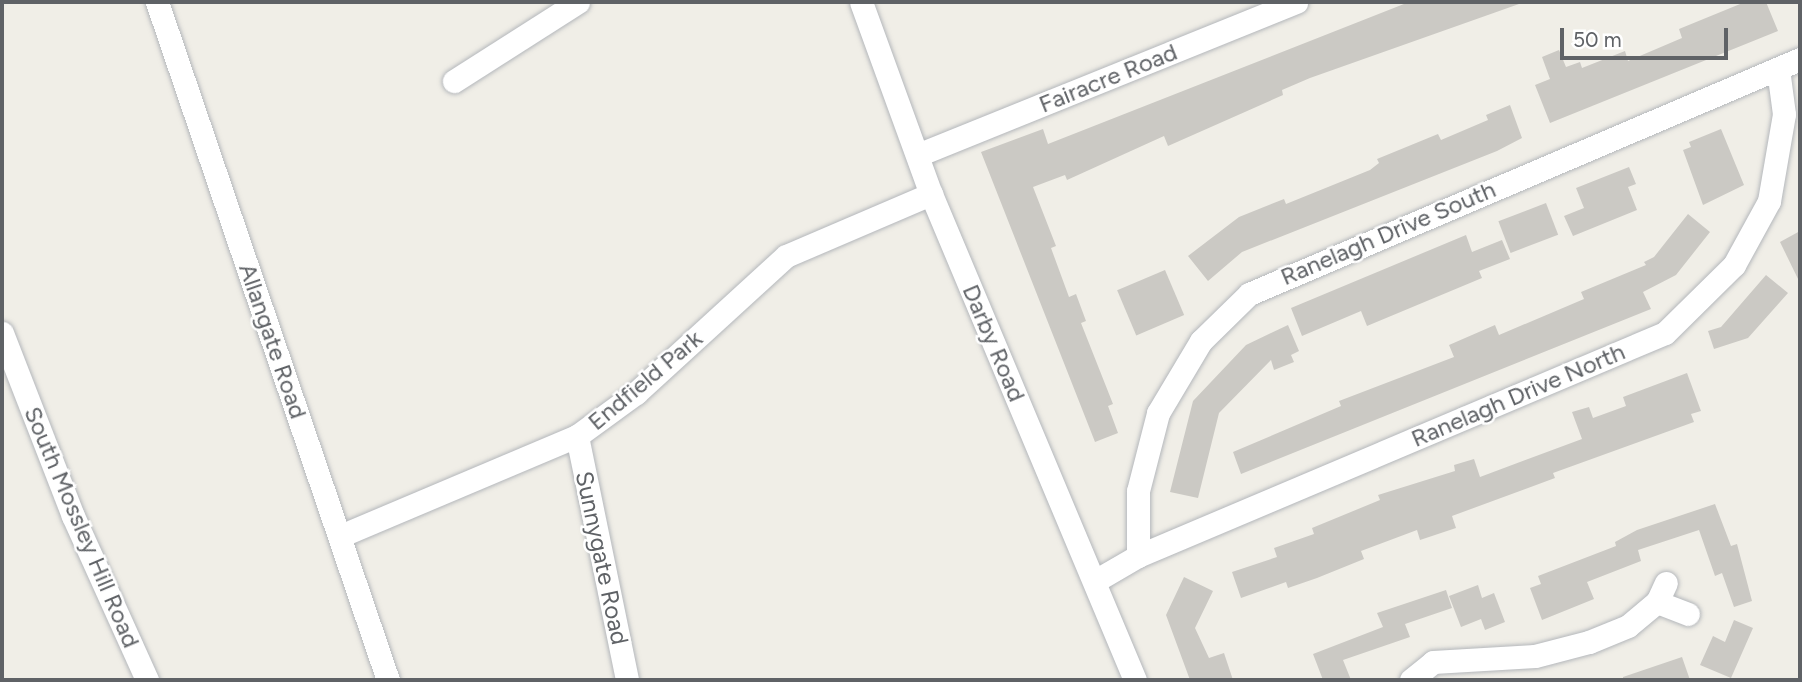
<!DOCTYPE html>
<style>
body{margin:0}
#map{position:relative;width:1802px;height:682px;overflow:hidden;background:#f0eee7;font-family:Figtree,sans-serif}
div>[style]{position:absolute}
.building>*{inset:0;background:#cbc9c4;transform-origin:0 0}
.roads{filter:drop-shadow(0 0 2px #b4b7bb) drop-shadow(0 0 2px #b4b7bb)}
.minor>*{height:23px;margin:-11.5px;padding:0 11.5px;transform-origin:11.5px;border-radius:11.5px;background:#fff}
span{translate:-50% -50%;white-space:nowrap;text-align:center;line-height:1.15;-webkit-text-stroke:5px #fff;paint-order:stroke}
.street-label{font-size:24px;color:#5f6266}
.frame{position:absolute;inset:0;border:4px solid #5f6266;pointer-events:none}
.scale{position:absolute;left:1560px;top:28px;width:168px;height:32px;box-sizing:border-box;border:4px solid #5f6266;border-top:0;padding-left:9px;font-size:21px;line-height:24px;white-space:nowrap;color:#5f6266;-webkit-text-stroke:5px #fff;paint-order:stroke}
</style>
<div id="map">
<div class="building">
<div style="clip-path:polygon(1409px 2px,1519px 4px,1310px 78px,1282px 90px,1283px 95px,1168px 146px,1164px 136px,1067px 180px,1065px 175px,1033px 187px,1056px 246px,1051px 248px,1069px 297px,1076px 294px,1086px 321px,1081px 323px,1113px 404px,1108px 406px,1118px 433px,1095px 442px,981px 152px,1043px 129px,1048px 144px)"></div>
<div style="clip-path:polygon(1745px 2px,1766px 2px,1778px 31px,1550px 123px,1535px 85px,1550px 79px,1542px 57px,1559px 50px,1566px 67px,1580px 62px,1582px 68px,1625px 51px,1628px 61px,1682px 38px,1679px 29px)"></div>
<div style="clip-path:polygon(1510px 105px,1522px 138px,1497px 151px,1242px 252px,1208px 281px,1188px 256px,1239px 217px,1284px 199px,1286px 204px,1370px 170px,1379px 163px,1377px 159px,1438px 134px,1441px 140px,1488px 120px,1486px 115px)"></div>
<div style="clip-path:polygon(1721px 129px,1744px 185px,1703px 205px,1683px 150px,1691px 147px,1689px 142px)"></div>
<div style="clip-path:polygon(1629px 167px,1636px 184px,1628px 187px,1637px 210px,1573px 236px,1564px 216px,1584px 208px,1576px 188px)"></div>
<div style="left:1546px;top:203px;width:34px;height:51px;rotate:69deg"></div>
<div style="clip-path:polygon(1688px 214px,1710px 232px,1676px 275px,1643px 292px,1651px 309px,1241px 474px,1233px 452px,1341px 406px,1339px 401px,1454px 357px,1449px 345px,1495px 325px,1499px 335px,1584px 299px,1581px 292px,1646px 265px,1644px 262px,1654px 257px)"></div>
<div style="clip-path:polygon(1800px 231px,1800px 283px,1780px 242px)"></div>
<div style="clip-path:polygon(1466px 235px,1472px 252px,1502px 240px,1510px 259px,1479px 271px,1482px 278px,1367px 326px,1361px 311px,1302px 336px,1291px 308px)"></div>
<div style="left:1165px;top:270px;width:49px;height:52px;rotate:67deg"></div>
<div style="clip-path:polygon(1766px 275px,1788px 293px,1748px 338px,1714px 349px,1708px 331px,1721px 327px)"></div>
<div style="clip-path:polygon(1288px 325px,1299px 351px,1291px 355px,1294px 362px,1274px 370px,1271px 360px,1219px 413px,1198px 498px,1170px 492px,1193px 401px,1246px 345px)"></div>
<div style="clip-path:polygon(1687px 373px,1701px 411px,1691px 414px,1694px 422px,1553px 473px,1555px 478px,1452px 516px,1456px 528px,1420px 540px,1417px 530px,1361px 551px,1364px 559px,1317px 578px,1288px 588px,1286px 582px,1241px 598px,1232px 572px,1277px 557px,1274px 548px,1314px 534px,1312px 528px,1380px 500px,1378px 495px,1455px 471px,1454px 465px,1474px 459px,1480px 477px,1582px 439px,1572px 412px,1589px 407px,1593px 418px,1626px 406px,1623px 397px)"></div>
<div style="clip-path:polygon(1715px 504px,1731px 546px,1737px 544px,1752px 601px,1734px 607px,1722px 573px,1715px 576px,1699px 530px,1638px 550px,1641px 561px,1587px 582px,1594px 599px,1542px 620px,1530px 588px,1541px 584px,1538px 576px,1616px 546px,1615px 542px,1637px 530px)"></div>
<div style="clip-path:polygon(1184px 577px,1213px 591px,1195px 628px,1209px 658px,1224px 653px,1233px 680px,1190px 680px,1166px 615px)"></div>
<div style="clip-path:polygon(1478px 585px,1482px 598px,1494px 593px,1505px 622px,1485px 630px,1481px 619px,1461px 627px,1449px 596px)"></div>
<div style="clip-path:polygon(1446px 590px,1452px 608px,1405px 624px,1410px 637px,1343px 660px,1351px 680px,1323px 680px,1313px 654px,1383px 627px,1377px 613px)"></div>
<div style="clip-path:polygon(1734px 620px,1753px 628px,1731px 678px,1700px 665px,1713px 636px,1725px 642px)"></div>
<div style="clip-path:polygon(1682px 657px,1690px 680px,1623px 680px,1623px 677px)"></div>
</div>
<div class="roads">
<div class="minor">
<div style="left:157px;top:2px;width:716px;rotate:71.19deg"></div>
<div style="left:861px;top:2px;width:204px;rotate:70deg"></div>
<div style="left:931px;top:194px;width:527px;rotate:67.23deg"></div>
<div style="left:454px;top:81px;width:147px;rotate:-32.5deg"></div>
<div style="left:920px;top:154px;width:406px;rotate:-22deg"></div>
<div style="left:2px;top:333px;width:196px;rotate:68.8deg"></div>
<div style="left:73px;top:516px;width:180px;rotate:65.7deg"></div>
<div style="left:577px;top:436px;width:249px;rotate:78.4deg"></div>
<div style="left:340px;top:536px;width:257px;rotate:-22.9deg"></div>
<div style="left:577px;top:436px;width:73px;rotate:-36.1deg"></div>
<div style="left:636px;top:393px;width:203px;rotate:-42.4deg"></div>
<div style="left:786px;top:256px;width:158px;rotate:-23.2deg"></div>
<div style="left:1138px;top:556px;width:65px;rotate:-90deg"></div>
<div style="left:1138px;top:491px;width:81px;rotate:-75.6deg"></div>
<div style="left:1158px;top:413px;width:84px;rotate:-59.2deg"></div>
<div style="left:1201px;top:341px;width:67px;rotate:-44.4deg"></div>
<div style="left:1249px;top:294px;width:599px;rotate:-23.1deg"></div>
<div style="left:1095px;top:581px;width:50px;rotate:-30.2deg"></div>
<div style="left:1138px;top:556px;width:572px;rotate:-22.94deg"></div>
<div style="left:1665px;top:333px;width:97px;rotate:-44.6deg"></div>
<div style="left:1734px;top:265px;width:73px;rotate:-61.3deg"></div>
<div style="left:1769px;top:201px;width:88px;rotate:-80.2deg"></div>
<div style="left:1784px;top:114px;width:45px;rotate:-97.6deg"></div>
<div style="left:1657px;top:602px;width:33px;rotate:21deg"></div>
<div style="left:1411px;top:680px;width:28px;rotate:-39deg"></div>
<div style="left:1433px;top:662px;width:102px;rotate:-3.4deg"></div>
<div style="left:1535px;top:656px;width:56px;rotate:-14.5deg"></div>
<div style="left:1589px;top:642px;width:42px;rotate:-22.3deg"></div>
<div style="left:1628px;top:626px;width:38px;rotate:-40deg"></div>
<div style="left:1657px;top:602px;width:21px;rotate:-65deg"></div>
</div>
</div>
<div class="street-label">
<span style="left:1108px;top:78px;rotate:-22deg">Fairacre Road</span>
<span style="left:1388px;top:233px;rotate:-23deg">Ranelagh Drive South</span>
<span style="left:273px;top:341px;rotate:71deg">Allangate Road</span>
<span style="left:994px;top:343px;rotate:67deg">Darby Road</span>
<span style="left:645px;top:380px;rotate:-40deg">Endfield Park</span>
<span style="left:1518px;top:395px;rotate:-23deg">Ranelagh Drive North</span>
<span style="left:82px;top:527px;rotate:67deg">South Mossley Hill Road</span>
<span style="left:602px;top:558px;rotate:78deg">Sunnygate Road</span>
</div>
<div class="frame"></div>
<div class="scale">50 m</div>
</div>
